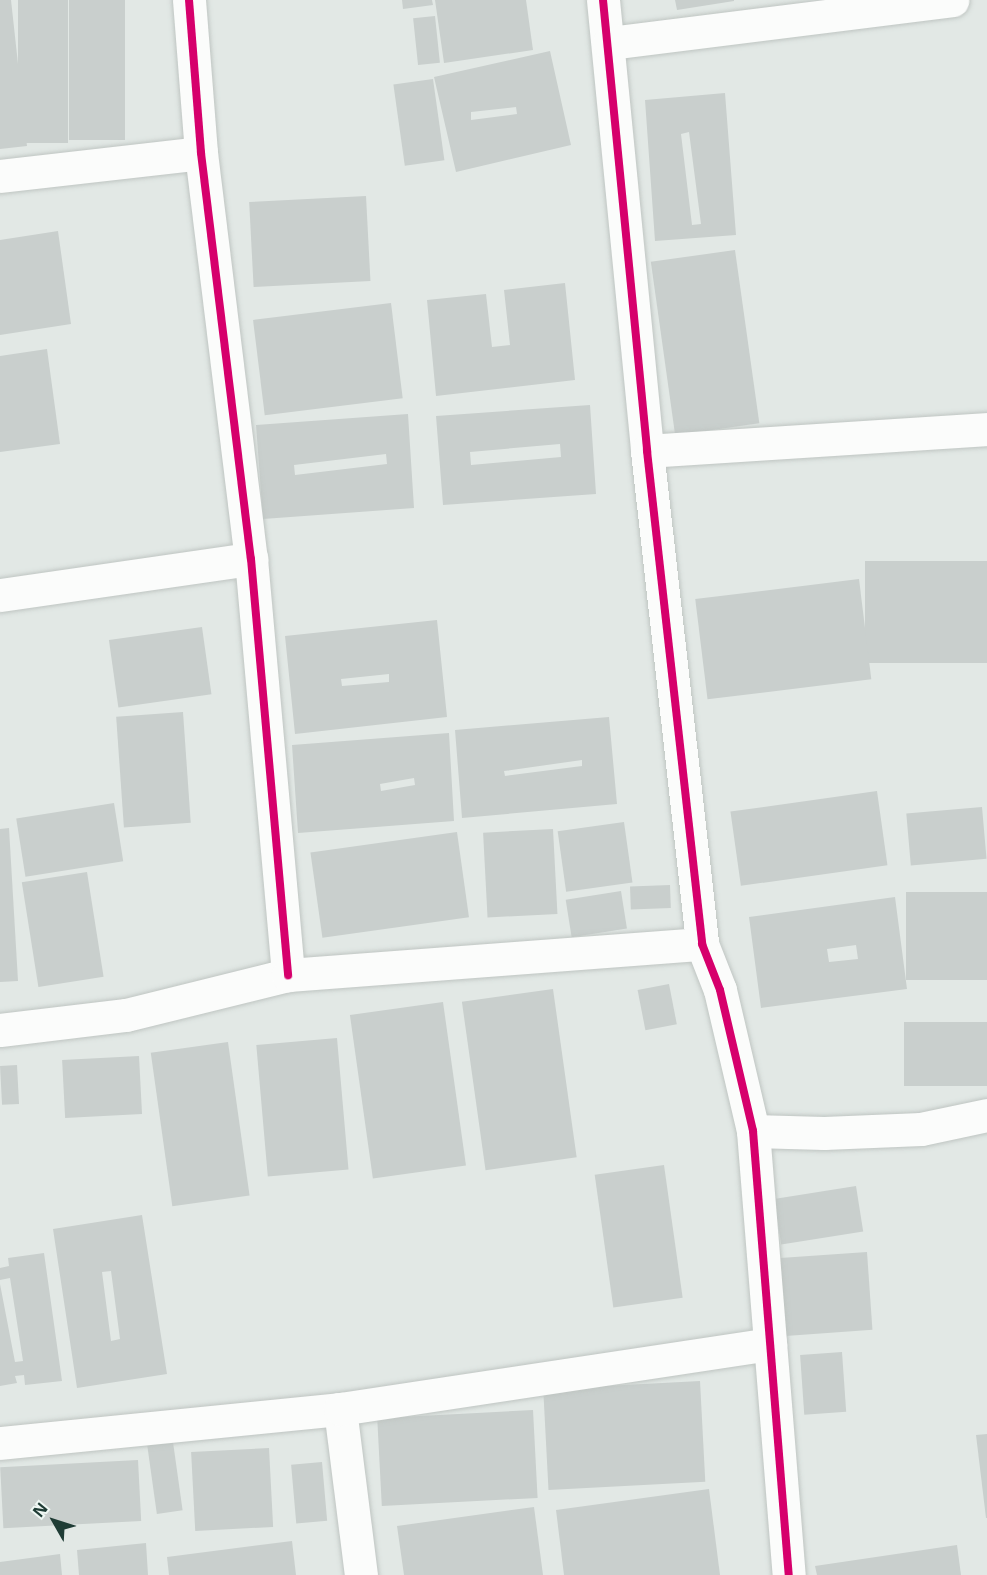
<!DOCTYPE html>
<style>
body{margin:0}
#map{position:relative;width:987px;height:1575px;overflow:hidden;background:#e2e8e5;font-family:"Open Sans",sans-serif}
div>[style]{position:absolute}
.building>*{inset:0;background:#c9cfcd;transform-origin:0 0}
.roads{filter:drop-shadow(0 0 2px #bfc5c2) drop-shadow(0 0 2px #bfc5c2)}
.minor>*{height:33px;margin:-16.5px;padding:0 16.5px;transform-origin:16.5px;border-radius:16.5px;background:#fbfcfb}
.cycleway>*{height:8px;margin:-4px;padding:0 4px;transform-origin:4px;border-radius:4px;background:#d6006c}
span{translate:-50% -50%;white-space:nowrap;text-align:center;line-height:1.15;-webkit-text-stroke:6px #eff8f4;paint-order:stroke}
.north{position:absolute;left:24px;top:1491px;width:60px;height:60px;-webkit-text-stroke:4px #eff8f4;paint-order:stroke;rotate:309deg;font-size:16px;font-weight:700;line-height:24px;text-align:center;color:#1f3c35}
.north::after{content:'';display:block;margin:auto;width:21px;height:27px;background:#1f3c35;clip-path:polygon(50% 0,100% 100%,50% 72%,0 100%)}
</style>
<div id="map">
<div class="building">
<div style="clip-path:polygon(0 0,11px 0,27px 146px,0 149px)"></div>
<div style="left:18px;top:0;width:50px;height:143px"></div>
<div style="left:69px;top:0;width:56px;height:140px"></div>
<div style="clip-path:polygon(402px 0,432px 0,433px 5px,403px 9px)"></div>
<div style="clip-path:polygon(435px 0,526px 0,533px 50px,444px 63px)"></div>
<div style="clip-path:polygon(675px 0,734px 0,734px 1px,677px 10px)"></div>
<div style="left:435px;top:16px;width:47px;height:22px;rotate:84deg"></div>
<div style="clip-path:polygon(evenodd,550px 51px,571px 145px,456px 172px,434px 77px,550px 51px,516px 107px,517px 114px,471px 120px,471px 112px,516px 107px)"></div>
<div style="left:433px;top:79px;width:82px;height:40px;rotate:82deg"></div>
<div style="clip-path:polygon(evenodd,725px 93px,736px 235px,655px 241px,645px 100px,725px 93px,689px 132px,701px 224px,692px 225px,681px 134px,689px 132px)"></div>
<div style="left:366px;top:196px;width:85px;height:117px;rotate:87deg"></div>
<div style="clip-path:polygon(58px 231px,71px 324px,0 335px,0 240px)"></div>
<div style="left:735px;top:250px;width:175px;height:85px;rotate:82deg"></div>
<div style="clip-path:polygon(565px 283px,575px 380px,436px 396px,427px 300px,486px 294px,492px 347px,510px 345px,504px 290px)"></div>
<div style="left:391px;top:303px;width:96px;height:139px;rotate:83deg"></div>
<div style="clip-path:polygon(47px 349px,60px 444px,0 452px,0 356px)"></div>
<div style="clip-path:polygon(evenodd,590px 405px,596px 494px,443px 505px,436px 416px,590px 405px,560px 444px,561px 457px,471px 465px,470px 452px,560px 444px)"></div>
<div style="clip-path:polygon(evenodd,408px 414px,414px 508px,263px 519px,256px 425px,408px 414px,386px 454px,387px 464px,295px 475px,294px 465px,386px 454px)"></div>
<div style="left:987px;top:561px;width:102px;height:122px;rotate:90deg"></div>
<div style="left:859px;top:579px;width:101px;height:165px;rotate:83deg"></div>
<div style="clip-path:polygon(evenodd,437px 620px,447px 717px,295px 734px,285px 636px,437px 620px,389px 674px,389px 682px,342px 686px,341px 679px,389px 674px)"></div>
<div style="left:202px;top:627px;width:68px;height:94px;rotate:82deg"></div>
<div style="left:183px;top:712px;width:111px;height:67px;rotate:86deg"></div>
<div style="clip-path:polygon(evenodd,609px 717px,617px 804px,462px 818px,455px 730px,609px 717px,582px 760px,582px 766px,505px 776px,504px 771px,582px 760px)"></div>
<div style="clip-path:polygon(evenodd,449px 733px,454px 821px,298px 833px,292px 745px,449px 733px,414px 778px,415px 785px,381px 791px,380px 784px,414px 778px)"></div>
<div style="left:877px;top:791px;width:75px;height:148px;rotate:82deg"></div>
<div style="left:114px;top:803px;width:59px;height:99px;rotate:81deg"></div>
<div style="left:982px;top:807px;width:52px;height:76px;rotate:85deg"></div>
<div style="left:624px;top:822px;width:61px;height:67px;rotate:82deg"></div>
<div style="clip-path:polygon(9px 828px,18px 981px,0 982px,0 829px)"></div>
<div style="left:553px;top:829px;width:85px;height:70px;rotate:87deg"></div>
<div style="left:457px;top:832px;width:86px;height:148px;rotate:82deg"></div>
<div style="left:87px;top:872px;width:106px;height:66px;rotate:81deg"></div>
<div style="left:670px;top:885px;width:23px;height:40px;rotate:88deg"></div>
<div style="left:621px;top:891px;width:38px;height:56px;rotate:81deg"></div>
<div style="left:987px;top:892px;width:88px;height:81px;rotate:90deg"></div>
<div style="clip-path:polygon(evenodd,895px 897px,907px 989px,761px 1008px,749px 917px,895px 897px,856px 945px,858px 959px,829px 962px,827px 949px,856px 945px)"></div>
<div style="left:669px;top:984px;width:41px;height:32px;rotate:79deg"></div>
<div style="left:553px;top:989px;width:170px;height:92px;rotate:82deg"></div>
<div style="left:443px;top:1002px;width:165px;height:94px;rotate:82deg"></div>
<div style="left:987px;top:1022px;width:64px;height:83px;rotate:90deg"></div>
<div style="left:337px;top:1038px;width:132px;height:81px;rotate:85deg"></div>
<div style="left:228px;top:1042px;width:155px;height:78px;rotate:82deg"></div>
<div style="left:139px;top:1056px;width:58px;height:77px;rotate:87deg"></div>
<div style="left:17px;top:1065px;width:39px;height:17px;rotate:87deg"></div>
<div style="left:664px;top:1165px;width:134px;height:70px;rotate:82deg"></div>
<div style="left:856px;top:1186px;width:46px;height:83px;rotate:81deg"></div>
<div style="clip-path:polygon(evenodd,142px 1215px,167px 1374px,77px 1388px,53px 1229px,142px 1215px,111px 1271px,120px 1339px,111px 1341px,102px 1272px,111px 1271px)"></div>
<div style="left:867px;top:1252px;width:78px;height:87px;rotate:86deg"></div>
<div style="clip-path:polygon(44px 1253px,62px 1381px,25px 1385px,24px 1375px,15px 1376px,17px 1383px,0 1386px,0 1284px,15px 1362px,23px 1361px,10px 1278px,0 1280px,0 1268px,9px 1266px,8px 1258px)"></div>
<div style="left:842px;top:1352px;width:60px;height:42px;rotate:86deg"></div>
<div style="left:700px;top:1381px;width:101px;height:157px;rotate:87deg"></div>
<div style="left:533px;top:1410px;width:88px;height:156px;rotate:87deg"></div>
<div style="clip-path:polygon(987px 1434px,987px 1518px,986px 1518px,976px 1435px)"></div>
<div style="left:173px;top:1442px;width:69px;height:26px;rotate:82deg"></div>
<div style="left:269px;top:1448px;width:79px;height:78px;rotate:87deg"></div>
<div style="left:138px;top:1460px;width:61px;height:138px;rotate:87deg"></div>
<div style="left:322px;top:1462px;width:59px;height:31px;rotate:85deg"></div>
<div style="clip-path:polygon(709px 1489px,720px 1575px,564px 1575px,556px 1510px)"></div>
<div style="clip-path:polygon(534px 1507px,543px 1575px,404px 1575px,397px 1526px)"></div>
<div style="clip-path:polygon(292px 1541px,296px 1575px,169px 1575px,167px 1557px)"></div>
<div style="clip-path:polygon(146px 1543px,148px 1575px,79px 1575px,77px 1550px)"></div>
<div style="clip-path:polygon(957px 1545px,961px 1575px,817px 1575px,815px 1566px)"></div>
<div style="clip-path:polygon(60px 1554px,62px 1575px,0 1575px,0 1562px)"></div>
</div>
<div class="roads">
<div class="minor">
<div style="left:189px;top:0;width:153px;rotate:85.5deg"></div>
<div style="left:201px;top:153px;width:409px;rotate:83deg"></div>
<div style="left:251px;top:559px;width:418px;rotate:84.9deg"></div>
<div style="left:603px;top:0;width:453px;rotate:84.4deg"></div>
<div style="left:647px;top:451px;width:496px;rotate:83.6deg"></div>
<div style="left:702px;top:944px;width:49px;rotate:68.6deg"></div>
<div style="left:720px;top:990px;width:145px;rotate:76.8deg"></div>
<div style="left:753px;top:1131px;width:445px;rotate:85.4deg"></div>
<div style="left:609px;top:43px;width:346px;rotate:-7.1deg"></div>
<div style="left:0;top:176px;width:202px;rotate:-6.5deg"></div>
<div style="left:647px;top:451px;width:341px;rotate:-3.7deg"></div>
<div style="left:0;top:595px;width:254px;rotate:-8.2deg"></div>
<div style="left:0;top:1030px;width:127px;rotate:-6.8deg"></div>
<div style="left:126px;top:1015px;width:167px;rotate:-13.9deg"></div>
<div style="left:288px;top:975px;width:415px;rotate:-4.3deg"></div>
<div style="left:753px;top:1131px;width:71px;rotate:1.6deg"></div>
<div style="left:824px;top:1133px;width:97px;rotate:-2.4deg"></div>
<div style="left:921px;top:1129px;width:67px;rotate:-12deg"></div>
<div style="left:340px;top:1409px;width:167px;rotate:82.8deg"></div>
<div style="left:0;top:1443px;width:342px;rotate:-5.7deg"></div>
<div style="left:340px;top:1409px;width:435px;rotate:-8.6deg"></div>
</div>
</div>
<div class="cycleway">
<div style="left:189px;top:0;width:153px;rotate:85.5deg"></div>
<div style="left:201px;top:153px;width:409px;rotate:83deg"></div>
<div style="left:251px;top:559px;width:418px;rotate:84.9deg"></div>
<div style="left:603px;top:0;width:453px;rotate:84.4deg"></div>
<div style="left:647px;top:451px;width:496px;rotate:83.6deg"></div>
<div style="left:702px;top:944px;width:49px;rotate:68.6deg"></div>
<div style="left:720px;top:990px;width:145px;rotate:76.8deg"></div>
<div style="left:753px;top:1131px;width:445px;rotate:85.4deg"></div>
</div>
<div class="north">N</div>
</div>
